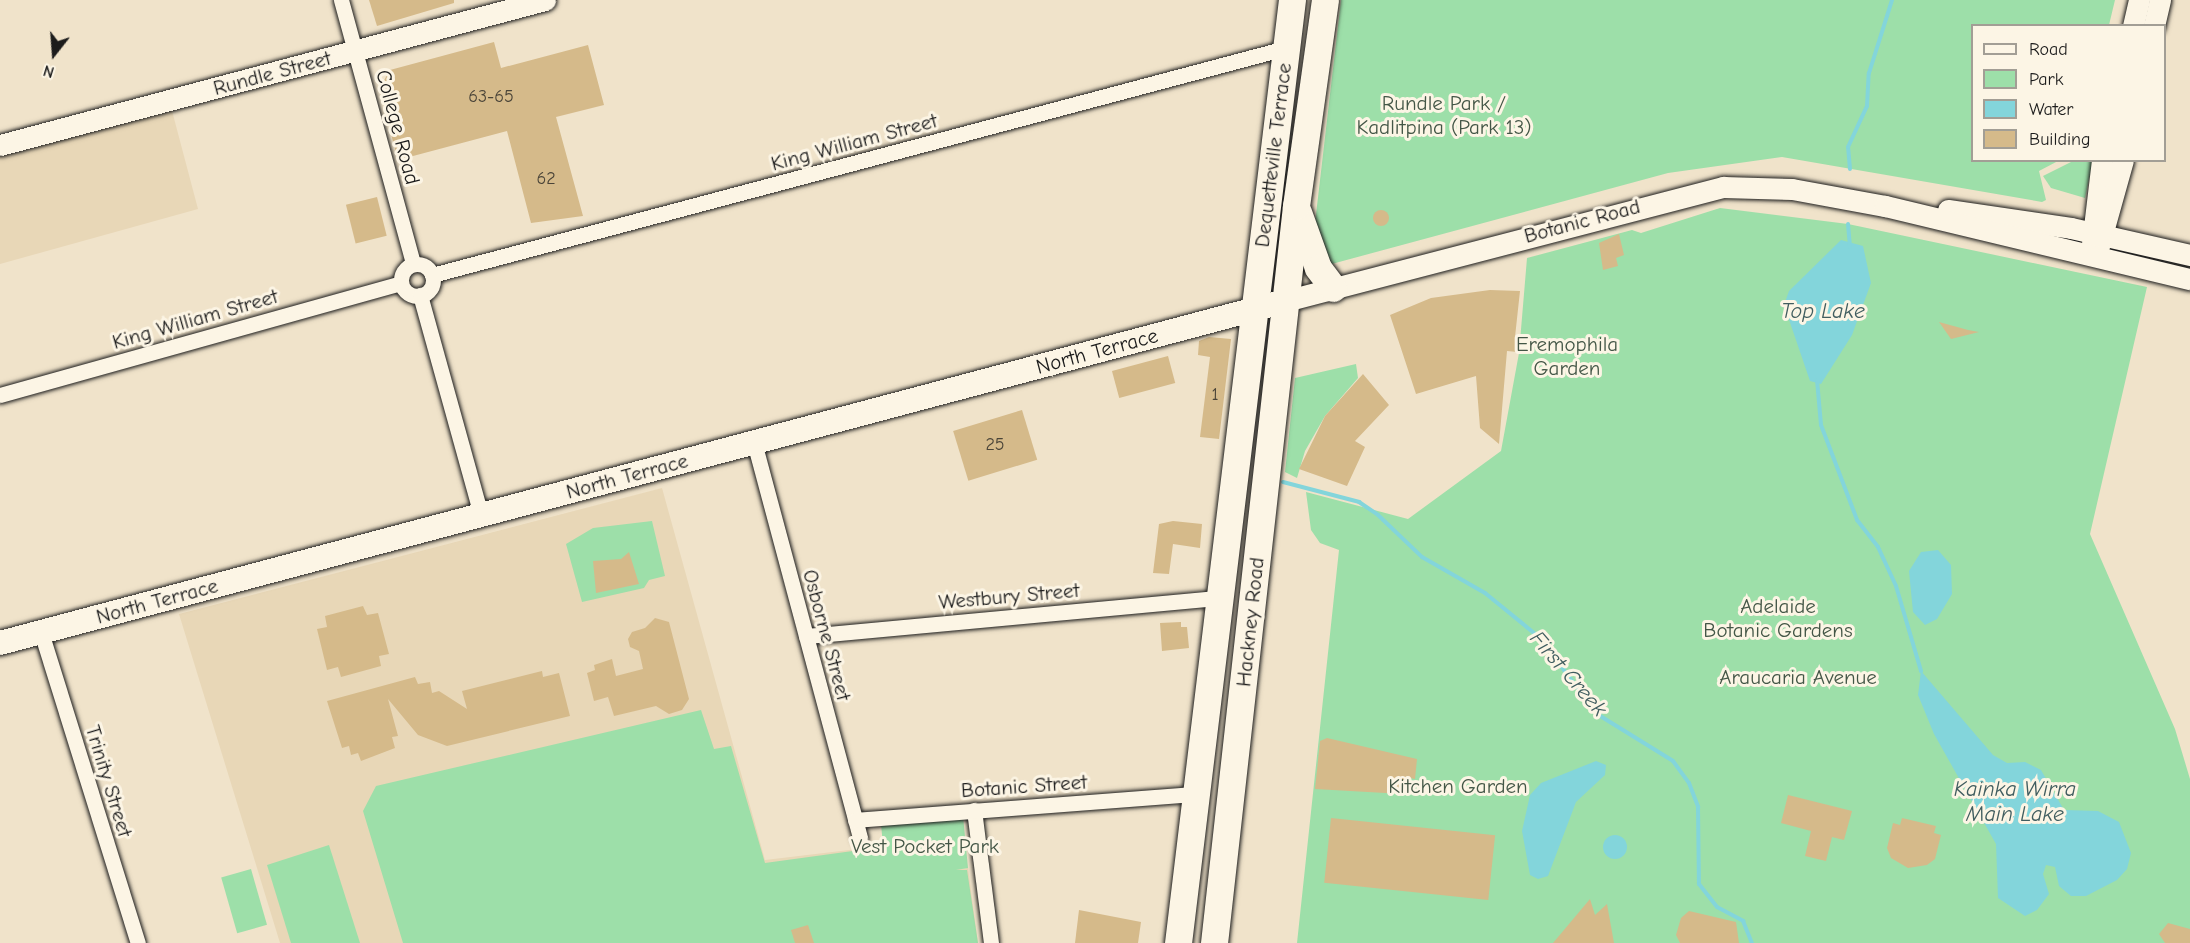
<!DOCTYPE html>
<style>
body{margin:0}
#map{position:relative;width:2190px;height:943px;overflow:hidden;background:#f0e3ca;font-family:"Comic Neue",sans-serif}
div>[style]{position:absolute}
.built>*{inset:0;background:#e8d7b7}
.green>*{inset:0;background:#9ddfa9;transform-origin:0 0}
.water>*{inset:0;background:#83d5db}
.round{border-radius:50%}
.stream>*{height:4px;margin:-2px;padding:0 2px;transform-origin:2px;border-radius:2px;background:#83d5db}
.building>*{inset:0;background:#d5ba8a;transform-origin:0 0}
.roads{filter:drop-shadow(0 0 2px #1c1c1c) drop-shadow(0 0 2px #1c1c1c)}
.street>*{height:15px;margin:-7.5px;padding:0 7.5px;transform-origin:7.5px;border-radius:7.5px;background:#fcf5e5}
.street>.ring{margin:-7.5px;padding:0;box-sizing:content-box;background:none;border:15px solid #fcf5e5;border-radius:50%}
.secondary>*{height:21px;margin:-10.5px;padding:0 10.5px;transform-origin:10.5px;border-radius:10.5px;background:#fcf5e5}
.primary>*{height:24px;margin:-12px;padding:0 12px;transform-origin:12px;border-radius:12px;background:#fcf5e5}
.highway>*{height:27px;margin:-13.5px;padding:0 13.5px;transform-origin:13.5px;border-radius:13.5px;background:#fcf5e5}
span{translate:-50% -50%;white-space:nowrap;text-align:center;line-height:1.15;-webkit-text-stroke:6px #fcf5e5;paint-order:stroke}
.number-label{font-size:18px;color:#4a4438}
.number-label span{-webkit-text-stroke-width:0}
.street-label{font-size:21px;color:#1c1c1c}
.park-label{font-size:21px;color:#435646}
.water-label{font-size:22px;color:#405d5f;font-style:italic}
.legend{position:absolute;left:1971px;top:24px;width:195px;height:138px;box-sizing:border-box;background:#fcf5e5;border:2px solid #a29e95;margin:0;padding:8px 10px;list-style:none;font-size:18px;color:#1c1c1c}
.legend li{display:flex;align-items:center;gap:12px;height:30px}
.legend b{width:30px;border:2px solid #a29e95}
.north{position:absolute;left:24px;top:24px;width:60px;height:60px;-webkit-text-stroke:4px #fcf5e5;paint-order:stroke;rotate:197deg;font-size:16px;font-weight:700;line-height:24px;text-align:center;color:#1c1c1c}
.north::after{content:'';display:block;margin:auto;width:21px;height:27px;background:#1c1c1c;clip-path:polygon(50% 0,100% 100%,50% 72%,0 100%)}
</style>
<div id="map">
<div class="built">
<div style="clip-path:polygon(171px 107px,198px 209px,0 264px,0 155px)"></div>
<div style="clip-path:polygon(662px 488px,765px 860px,883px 846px,887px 876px,968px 868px,978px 943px,280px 943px,179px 614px)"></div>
</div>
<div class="green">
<div style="clip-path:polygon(1341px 0,2115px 0,2109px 25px,1972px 26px,1972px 160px,2058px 161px,2039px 171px,2046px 200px,2042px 202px,1782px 157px,1668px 173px,1328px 265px,1315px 223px)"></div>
<div style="clip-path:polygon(2073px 161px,2093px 161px,2085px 198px,2051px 188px,2043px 176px)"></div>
<div style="clip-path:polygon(1720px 208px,1848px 224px,2147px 287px,2090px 534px,2175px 729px,2190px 779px,2190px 943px,1297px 943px,1339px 550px,1320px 543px,1311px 530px,1306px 492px,1408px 519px,1501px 451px,1519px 353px,1527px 258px,1632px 230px,1641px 233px)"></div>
<div style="clip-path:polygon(1356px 364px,1358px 378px,1325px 416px,1305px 451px,1297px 478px,1285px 472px,1295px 378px)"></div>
<div style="clip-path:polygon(652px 521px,665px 576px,649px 580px,644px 588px,582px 602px,566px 544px,593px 528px)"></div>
<div style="clip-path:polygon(701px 710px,714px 749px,731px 746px,765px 863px,882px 847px,884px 856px,881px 824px,963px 816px,968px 868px,956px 870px,967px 870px,978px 943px,403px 943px,363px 811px,376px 786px)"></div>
<div style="clip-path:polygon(329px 845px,360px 943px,291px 943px,267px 865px)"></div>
<div style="left:251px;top:869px;width:58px;height:31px;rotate:74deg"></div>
</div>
<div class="water">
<div style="clip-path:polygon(1841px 240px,1863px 246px,1871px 283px,1852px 335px,1821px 384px,1810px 381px,1784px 305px,1789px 291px)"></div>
<div style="clip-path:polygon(1938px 550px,1951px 565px,1952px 594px,1937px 619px,1925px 625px,1913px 612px,1909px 571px,1921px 552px)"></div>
<div style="clip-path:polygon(1921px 671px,1993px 755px,2007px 763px,2025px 762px,2041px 770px,2064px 810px,2098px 811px,2119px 822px,2131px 853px,2127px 869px,2117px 880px,2086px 896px,2071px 896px,2059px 886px,2055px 867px,2046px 865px,2043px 874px,2049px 894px,2037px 910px,2025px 916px,1998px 898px,1996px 844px,1934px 734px,1918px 695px)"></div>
<div style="clip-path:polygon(1596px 761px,1606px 765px,1605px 775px,1576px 802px,1548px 876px,1538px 879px,1530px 875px,1522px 831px,1530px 795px,1541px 783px)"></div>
<div class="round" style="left:1603px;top:835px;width:24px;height:24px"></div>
</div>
<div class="stream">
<div style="left:1850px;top:169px;width:22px;rotate:-95deg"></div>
<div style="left:1848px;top:147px;width:45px;rotate:-65.1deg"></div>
<div style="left:1867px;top:106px;width:33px;rotate:-87deg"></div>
<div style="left:1869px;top:73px;width:77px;rotate:-72.5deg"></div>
<div style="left:1848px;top:224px;width:23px;rotate:85deg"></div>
<div style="left:1817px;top:380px;width:45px;rotate:84.9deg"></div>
<div style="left:1821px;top:425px;width:102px;rotate:69.2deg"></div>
<div style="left:1857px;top:520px;width:34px;rotate:52deg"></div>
<div style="left:1878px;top:547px;width:43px;rotate:65.2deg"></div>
<div style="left:1896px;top:586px;width:89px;rotate:73.6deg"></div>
<div style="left:1283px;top:482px;width:79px;rotate:14.7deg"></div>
<div style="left:1359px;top:502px;width:23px;rotate:34deg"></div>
<div style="left:1378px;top:515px;width:61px;rotate:43.7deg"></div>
<div style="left:1422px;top:557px;width:73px;rotate:29.7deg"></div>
<div style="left:1485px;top:593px;width:70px;rotate:39.2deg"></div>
<div style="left:1539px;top:637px;width:96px;rotate:53deg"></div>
<div style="left:1597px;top:714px;width:89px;rotate:31.7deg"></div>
<div style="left:1673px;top:761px;width:27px;rotate:54deg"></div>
<div style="left:1689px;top:783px;width:26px;rotate:69deg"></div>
<div style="left:1698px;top:807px;width:77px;rotate:89.3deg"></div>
<div style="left:1699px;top:884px;width:29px;rotate:52deg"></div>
<div style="left:1717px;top:907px;width:30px;rotate:28deg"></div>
<div style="left:1743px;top:921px;width:24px;rotate:68deg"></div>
</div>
<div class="building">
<div style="clip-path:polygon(369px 0,454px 0,454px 3px,377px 26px)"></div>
<div style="clip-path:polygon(494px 42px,501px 68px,588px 45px,604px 105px,556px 117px,583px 216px,531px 223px,507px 131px,398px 160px,379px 89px,390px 70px)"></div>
<div style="left:377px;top:197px;width:40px;height:32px;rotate:76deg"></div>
<div class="round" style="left:1373px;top:210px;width:16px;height:16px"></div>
<div style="clip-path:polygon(1619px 234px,1624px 255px,1616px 258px,1618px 266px,1603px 270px,1599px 243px)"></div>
<div style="clip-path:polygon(1490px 290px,1520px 291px,1515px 337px,1519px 338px,1518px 352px,1507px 351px,1499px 444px,1480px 428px,1476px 376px,1416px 394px,1390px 315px,1431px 298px)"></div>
<div style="clip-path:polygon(1939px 322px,1968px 330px,1979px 332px,1951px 339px)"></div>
<div style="clip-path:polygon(1209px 337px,1231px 339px,1219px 439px,1200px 437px,1210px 357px,1198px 355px,1199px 341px)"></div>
<div style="left:1168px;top:356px;width:28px;height:58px;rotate:75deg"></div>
<div style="clip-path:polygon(1363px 374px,1389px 405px,1355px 441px,1365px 447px,1347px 486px,1299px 469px,1325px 416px)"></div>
<div style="left:1022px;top:410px;width:52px;height:72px;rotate:73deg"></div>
<div style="clip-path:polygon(1173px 521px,1202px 524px,1200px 548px,1173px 544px,1169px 574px,1153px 573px,1159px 524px)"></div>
<div style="clip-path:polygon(629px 552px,639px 584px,596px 593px,593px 561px,621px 559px)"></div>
<div style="clip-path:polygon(363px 606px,367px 615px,378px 613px,389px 654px,379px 656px,381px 666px,341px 677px,338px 667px,327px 670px,317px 629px,327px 627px,325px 616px)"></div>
<div style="clip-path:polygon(655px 618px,669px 622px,689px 699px,682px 710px,669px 714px,656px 706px,614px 716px,608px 697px,594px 701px,587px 673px,595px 670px,594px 665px,612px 659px,616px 676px,643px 669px,639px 651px,630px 647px,628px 639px,632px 632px,645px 628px)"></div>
<div style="clip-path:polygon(1181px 622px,1181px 627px,1187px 627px,1189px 648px,1162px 651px,1160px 623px)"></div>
<div style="clip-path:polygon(542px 671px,543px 677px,559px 673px,570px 716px,447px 746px,418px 735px,388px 699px,398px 736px,392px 737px,395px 748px,361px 761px,358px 753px,351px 755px,349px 746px,342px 748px,327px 701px,415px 677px,418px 684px,430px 682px,432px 693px,439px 691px,467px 709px,462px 691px)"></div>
<div style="clip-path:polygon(1327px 738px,1417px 759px,1415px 779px,1405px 777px,1403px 794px,1315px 789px,1320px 741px)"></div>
<div style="clip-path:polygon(1788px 795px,1852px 811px,1844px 840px,1832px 837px,1826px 861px,1805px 856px,1811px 831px,1781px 823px)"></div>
<div style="left:1331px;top:818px;width:165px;height:65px;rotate:6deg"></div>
<div style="clip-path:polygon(1902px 818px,1936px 826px,1934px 833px,1941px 835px,1935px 859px,1927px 865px,1908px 868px,1891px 858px,1887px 848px,1893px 823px,1900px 825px)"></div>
<div style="clip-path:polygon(1590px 899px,1595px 915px,1607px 904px,1614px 943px,1553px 943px)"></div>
<div style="clip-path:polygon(1079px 910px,1141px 922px,1138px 943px,1075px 943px)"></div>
<div style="clip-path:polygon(1689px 911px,1736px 922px,1739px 943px,1680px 943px,1676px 935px,1681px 918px)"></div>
<div style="clip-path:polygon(2168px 923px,2190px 929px,2190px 943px,2165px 943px,2159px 934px)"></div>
<div style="clip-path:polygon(808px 925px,814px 943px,795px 943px,791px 930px)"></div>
</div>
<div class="roads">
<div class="street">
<div style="left:341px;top:0;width:274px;rotate:74.7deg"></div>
<div class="ring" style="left:401px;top:264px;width:17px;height:17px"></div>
<div style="left:432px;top:275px;width:884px;rotate:-14.89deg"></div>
<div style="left:420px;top:295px;width:228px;rotate:74.5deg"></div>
<div style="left:0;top:395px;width:416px;rotate:-15.6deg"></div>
<div style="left:754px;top:442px;width:410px;rotate:75deg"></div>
<div style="left:41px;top:632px;width:326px;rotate:72.7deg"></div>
<div style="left:806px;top:636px;width:413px;rotate:-5.3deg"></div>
<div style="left:974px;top:810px;width:134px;rotate:82.7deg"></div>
<div style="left:855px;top:820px;width:342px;rotate:-4.4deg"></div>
</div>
<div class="secondary">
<div style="left:2133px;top:26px;width:27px;rotate:-77deg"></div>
<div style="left:2154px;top:26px;width:27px;rotate:-77deg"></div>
<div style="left:0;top:145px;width:564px;rotate:-14.9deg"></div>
<div style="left:1948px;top:210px;width:124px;rotate:8.3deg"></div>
<div style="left:2071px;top:228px;width:122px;rotate:12.8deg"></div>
<div style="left:2092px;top:244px;width:85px;rotate:-83.2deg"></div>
<div style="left:2099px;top:246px;width:89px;rotate:-74.4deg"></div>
<div style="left:1285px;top:301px;width:453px;rotate:-14.6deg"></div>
<div style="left:1723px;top:187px;width:69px;rotate:1.7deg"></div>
<div style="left:1792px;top:189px;width:95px;rotate:10.4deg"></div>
<div style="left:1885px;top:206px;width:314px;rotate:13.5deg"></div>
</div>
<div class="primary">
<div style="left:0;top:643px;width:1330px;rotate:-14.9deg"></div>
</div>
<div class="highway">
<div style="left:1298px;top:212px;width:59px;rotate:70.3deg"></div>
<div style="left:1318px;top:268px;width:25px;rotate:53deg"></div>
<div style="left:1178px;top:943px;width:950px;rotate:-83.11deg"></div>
<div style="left:1214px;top:943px;width:742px;rotate:-83.65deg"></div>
<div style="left:1296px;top:206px;width:208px;rotate:-82deg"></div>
</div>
</div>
<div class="number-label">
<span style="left:491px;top:97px">63-65</span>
<span style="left:546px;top:179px">62</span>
<span style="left:1215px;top:395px">1</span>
<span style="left:995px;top:445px">25</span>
</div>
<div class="street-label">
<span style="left:272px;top:73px;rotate:-15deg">Rundle Street</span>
<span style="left:398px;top:127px;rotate:75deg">College Road</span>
<span style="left:854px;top:142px;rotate:-15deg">King William Street</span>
<span style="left:1273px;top:155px;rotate:-83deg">Dequetteville Terrace</span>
<span style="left:1582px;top:221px;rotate:-15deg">Botanic Road</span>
<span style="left:195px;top:319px;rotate:-16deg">King William Street</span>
<span style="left:1097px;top:351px;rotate:-15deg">North Terrace</span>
<span style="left:627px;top:476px;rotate:-15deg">North Terrace</span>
<span style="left:1009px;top:596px;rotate:-5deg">Westbury Street</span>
<span style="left:157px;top:601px;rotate:-15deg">North Terrace</span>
<span style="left:1250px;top:622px;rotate:-84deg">Hackney Road</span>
<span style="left:827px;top:635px;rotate:75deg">Osborne Street</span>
<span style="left:109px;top:781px;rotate:73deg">Trinity Street</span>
<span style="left:1024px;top:786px;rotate:-4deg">Botanic Street</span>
</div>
<div class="park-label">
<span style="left:1444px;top:115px">Rundle Park /<br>Kadlitpina (Park 13)</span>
<span style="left:1567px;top:356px">Eremophila<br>Garden</span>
<span style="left:1778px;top:618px">Adelaide<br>Botanic Gardens</span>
<span style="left:1798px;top:677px">Araucaria Avenue</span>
<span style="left:1458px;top:786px">Kitchen Garden</span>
<span style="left:925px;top:846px">Vest Pocket Park</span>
</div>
<div class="water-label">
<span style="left:1823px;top:312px">Top Lake</span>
<span style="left:1568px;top:674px;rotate:49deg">First Creek</span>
<span style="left:2015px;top:802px">Kainka Wirra<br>Main Lake</span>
</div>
<ul class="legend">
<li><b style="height:8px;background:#fcf5e5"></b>Road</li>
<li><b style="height:16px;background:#9ddfa9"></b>Park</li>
<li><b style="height:16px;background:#83d5db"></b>Water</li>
<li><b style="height:16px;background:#d5ba8a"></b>Building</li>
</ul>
<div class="north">N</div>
</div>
